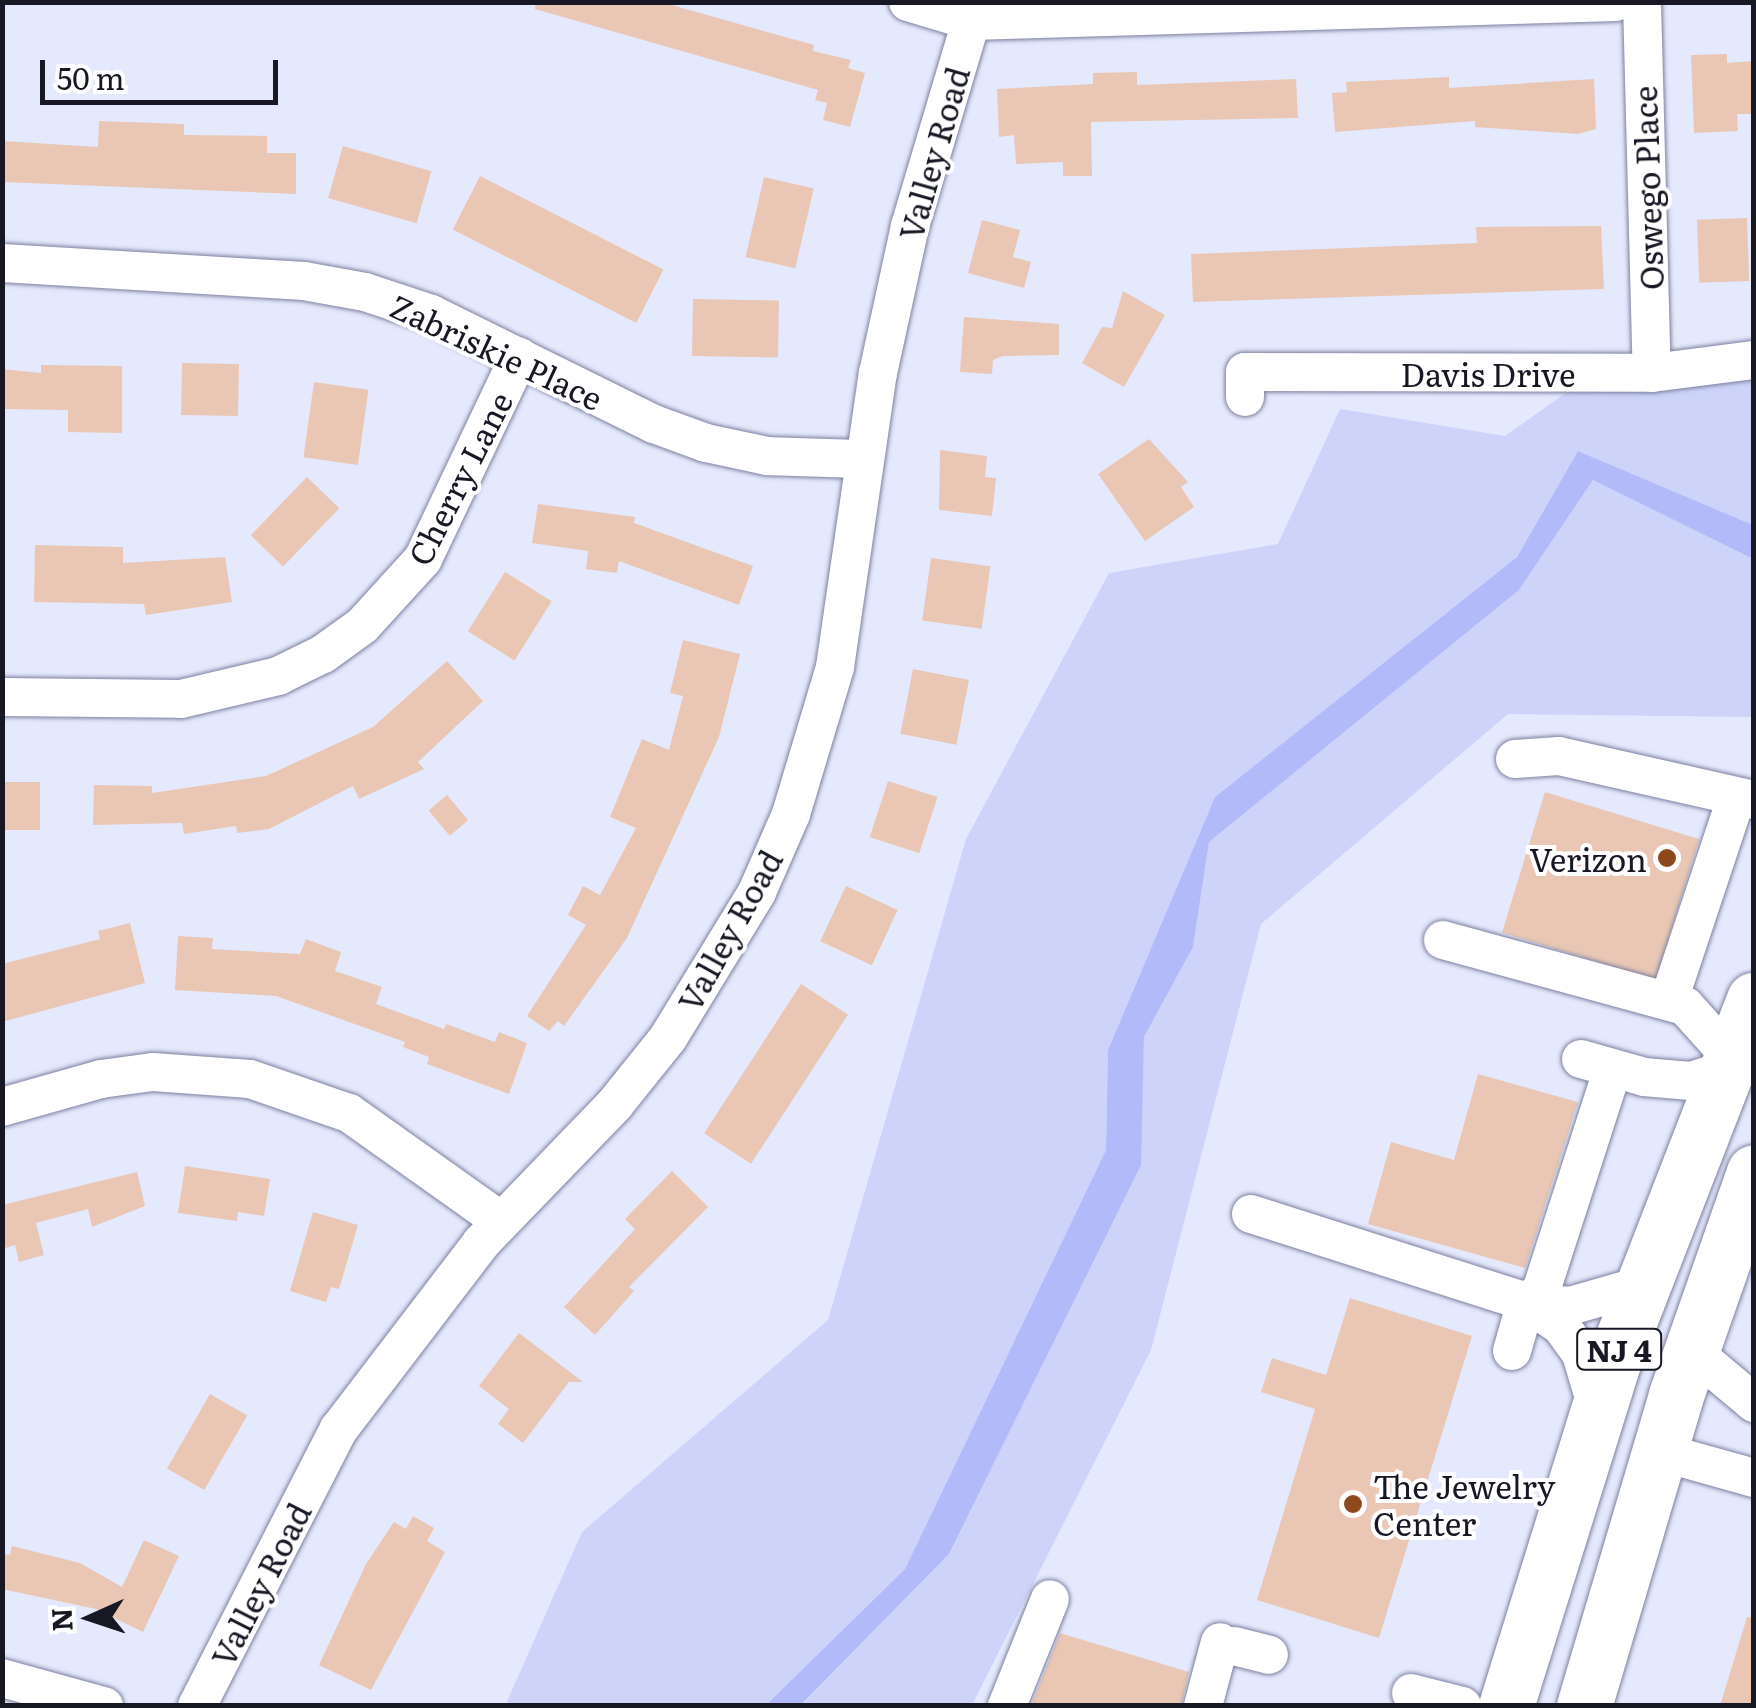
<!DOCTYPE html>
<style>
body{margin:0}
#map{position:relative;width:1756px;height:1708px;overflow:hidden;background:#e5e9fd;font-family:Literata,serif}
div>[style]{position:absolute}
.green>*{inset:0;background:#cdd3f9}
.water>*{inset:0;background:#b2baf9}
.building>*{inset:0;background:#e9c7b4;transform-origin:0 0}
.roads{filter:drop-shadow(0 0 2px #7d81a0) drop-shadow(0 0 2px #7d81a0)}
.minor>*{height:38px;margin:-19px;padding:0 19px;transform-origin:19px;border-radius:19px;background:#fff}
.highway>*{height:55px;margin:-27.5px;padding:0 27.5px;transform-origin:27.5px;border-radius:27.5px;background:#fff}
.dots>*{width:28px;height:28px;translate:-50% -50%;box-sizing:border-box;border:5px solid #fff;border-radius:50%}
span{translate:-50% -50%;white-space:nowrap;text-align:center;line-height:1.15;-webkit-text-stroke:8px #fff;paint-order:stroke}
.shield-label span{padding:2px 8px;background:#fff;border:2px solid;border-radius:8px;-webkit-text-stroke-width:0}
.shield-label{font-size:30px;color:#171824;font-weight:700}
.street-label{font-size:32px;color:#171824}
.poi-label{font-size:32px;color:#171824}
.right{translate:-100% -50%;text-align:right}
.left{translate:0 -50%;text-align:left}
.frame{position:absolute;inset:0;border:5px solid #171824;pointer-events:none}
.north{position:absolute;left:40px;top:1568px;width:100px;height:100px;-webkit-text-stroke:8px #fff;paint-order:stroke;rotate:267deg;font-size:28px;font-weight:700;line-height:40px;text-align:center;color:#171824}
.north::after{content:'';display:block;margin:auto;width:35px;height:45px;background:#171824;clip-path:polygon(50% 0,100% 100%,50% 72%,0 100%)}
.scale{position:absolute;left:40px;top:60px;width:238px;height:45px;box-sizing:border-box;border:5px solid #171824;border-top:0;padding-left:12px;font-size:30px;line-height:35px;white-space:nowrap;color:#171824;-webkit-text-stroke:8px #fff;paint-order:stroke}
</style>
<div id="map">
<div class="green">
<div style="clip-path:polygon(1753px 354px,1753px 525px,1578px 451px,1517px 557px,1215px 797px,1108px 1050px,1106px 1150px,905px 1569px,766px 1705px,505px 1706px,582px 1532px,828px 1320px,966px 839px,1109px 573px,1278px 544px,1340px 409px,1505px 436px,1614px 359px)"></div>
<div style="clip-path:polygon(1593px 480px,1753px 559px,1753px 717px,1508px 714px,1261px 924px,1151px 1350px,972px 1705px,801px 1706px,949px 1554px,1140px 1165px,1144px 1037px,1193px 947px,1209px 842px,1519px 590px)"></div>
</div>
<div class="water">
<div style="clip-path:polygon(1578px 451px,1753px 525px,1753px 559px,1593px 480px,1519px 590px,1209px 842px,1193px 947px,1144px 1037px,1141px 1165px,949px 1554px,801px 1705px,766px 1705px,905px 1569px,1106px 1150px,1108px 1050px,1215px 797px,1517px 557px)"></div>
</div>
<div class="building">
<div style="clip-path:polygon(536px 2px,661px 2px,814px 45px,813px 51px,851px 60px,848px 68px,865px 73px,850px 127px,823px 120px,827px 103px,815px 100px,818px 90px,535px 9px)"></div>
<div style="clip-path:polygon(1727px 54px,1727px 63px,1754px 61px,1754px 114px,1737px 114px,1738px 131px,1694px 133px,1691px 55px)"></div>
<div style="clip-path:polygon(1137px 72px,1137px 85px,1296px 79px,1298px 118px,1091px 122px,1092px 176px,1063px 176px,1063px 162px,1016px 164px,1014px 135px,999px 137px,997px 89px,1093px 84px,1093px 73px)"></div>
<div style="clip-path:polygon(1449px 77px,1449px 88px,1594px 79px,1596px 129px,1578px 134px,1475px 127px,1475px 121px,1335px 132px,1332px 93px,1347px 92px,1346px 82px)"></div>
<div style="clip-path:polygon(99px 121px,184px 124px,184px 135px,267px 136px,267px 153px,296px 153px,296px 194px,2px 182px,2px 141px,98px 147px)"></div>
<div style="left:343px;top:146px;width:92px;height:54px;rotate:16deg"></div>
<div style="left:480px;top:176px;width:206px;height:60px;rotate:27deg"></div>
<div style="left:764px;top:177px;width:51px;height:82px;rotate:13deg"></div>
<div style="left:1747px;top:218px;width:63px;height:50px;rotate:88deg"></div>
<div style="clip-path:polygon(982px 220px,1020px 230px,1013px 257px,1031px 262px,1024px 288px,968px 273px)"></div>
<div style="clip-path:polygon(1601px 226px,1604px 289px,1193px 302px,1191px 254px,1477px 243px,1476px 227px)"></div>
<div style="clip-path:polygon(1123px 291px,1165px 315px,1124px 387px,1082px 363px,1102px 327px,1112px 328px)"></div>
<div style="left:693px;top:299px;width:86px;height:57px;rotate:1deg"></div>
<div style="clip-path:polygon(964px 317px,1059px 324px,1059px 355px,1003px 356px,993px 360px,992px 374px,960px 372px)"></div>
<div style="left:182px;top:363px;width:57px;height:52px;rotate:1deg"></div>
<div style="clip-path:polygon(41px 365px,122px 366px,122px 433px,68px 432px,68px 410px,2px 409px,2px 369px,41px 373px)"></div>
<div style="left:314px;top:382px;width:55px;height:76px;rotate:8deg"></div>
<div style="clip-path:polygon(1149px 439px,1188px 482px,1181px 487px,1194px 507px,1145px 541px,1098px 474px)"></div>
<div style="clip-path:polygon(940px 450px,987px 456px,985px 477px,996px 478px,992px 516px,939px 510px)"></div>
<div style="left:307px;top:477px;width:45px;height:81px;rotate:44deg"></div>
<div style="clip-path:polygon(538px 504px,635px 517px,634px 523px,753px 566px,739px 605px,619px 561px,617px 573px,586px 569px,588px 551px,532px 543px)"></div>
<div style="clip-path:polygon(35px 545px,123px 547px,123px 563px,225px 557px,232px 602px,146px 615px,144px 604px,34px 602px)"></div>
<div style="left:931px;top:558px;width:60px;height:63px;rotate:8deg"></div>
<div style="left:505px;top:572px;width:55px;height:70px;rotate:32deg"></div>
<div style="clip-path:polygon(683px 640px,740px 654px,719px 737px,627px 938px,564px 1026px,558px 1021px,549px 1031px,527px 1016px,586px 925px,568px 915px,583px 886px,600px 895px,636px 828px,610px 817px,642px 739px,669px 750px,683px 696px,670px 693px)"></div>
<div style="clip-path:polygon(447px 661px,483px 701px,418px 762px,424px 769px,359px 799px,353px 786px,269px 829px,237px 833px,236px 826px,184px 834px,182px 823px,93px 825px,94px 785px,152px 786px,152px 793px,266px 776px,373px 727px)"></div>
<div style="left:913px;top:669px;width:57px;height:66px;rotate:11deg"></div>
<div style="left:888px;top:781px;width:52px;height:59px;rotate:18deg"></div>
<div style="left:2px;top:782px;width:38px;height:48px"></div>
<div style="left:1545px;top:792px;width:161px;height:147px;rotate:17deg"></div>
<div style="left:447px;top:795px;width:33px;height:24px;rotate:50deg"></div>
<div style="left:846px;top:886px;width:57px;height:61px;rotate:25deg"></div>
<div style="clip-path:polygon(130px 923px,145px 983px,2px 1022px,2px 964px,100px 939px,98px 931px)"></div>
<div style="clip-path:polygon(178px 936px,213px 938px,212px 949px,300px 954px,306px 939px,341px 952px,335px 971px,382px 987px,376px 1004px,444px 1029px,446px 1024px,495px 1042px,499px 1032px,527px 1043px,509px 1094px,427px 1064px,429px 1057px,403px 1047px,405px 1042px,276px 996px,175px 990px)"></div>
<div style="left:801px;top:984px;width:56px;height:178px;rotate:33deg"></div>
<div style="clip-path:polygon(1478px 1074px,1578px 1102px,1525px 1268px,1368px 1224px,1391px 1142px,1454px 1160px)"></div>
<div style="clip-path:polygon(185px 1166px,270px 1179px,264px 1216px,238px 1212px,237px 1221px,178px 1213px)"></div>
<div style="clip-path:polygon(672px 1171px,708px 1207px,629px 1287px,634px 1291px,595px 1335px,564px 1307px,635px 1229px,625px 1219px)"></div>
<div style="clip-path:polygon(137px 1172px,145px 1206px,92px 1227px,88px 1209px,36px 1223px,44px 1255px,19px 1262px,15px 1245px,2px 1249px,2px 1205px)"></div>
<div style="clip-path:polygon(313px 1212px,358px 1225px,339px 1289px,331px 1287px,326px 1302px,290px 1291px)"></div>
<div style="clip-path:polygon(1350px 1298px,1472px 1336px,1379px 1638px,1257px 1600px,1315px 1409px,1261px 1392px,1272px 1358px,1326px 1375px)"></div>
<div style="clip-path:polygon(519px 1333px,583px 1382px,569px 1382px,523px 1443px,498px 1424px,509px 1409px,479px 1386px)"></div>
<div style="left:210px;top:1394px;width:43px;height:86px;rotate:30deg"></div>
<div style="clip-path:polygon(413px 1516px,434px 1528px,427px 1541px,445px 1552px,371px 1690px,319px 1665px,366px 1564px,394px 1522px,406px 1529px)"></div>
<div style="clip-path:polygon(144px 1540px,179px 1556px,143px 1632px,96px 1609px,2px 1589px,2px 1554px,10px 1555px,12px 1546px,80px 1563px,122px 1587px)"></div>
<div style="clip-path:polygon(1747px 1617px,1754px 1618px,1754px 1706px,1720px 1706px)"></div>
<div style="clip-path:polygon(1060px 1633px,1189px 1672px,1181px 1706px,1031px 1706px)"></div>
</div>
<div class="roads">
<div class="minor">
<div style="left:908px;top:2px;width:66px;rotate:16.8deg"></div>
<div style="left:971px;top:21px;width:645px;rotate:-1.69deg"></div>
<div style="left:1642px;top:2px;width:371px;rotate:88.5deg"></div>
<div style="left:2px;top:263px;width:303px;rotate:3.4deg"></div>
<div style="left:304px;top:281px;width:62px;rotate:10.2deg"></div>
<div style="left:365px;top:292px;width:70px;rotate:18.4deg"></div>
<div style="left:431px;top:314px;width:249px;rotate:26.3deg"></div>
<div style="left:654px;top:424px;width:55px;rotate:20.1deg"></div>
<div style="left:706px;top:443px;width:62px;rotate:12deg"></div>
<div style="left:767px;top:456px;width:98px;rotate:1.8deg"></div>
<div style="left:1245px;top:397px;width:25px;rotate:-90deg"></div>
<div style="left:1245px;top:372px;width:407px;rotate:0.1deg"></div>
<div style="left:1652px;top:373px;width:103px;rotate:-7.3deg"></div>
<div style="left:2px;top:697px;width:179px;rotate:0.6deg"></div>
<div style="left:181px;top:699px;width:100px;rotate:-13.3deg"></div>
<div style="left:278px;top:676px;width:50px;rotate:-26.1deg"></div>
<div style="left:323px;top:654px;width:49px;rotate:-35.9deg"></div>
<div style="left:363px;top:625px;width:89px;rotate:-47.7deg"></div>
<div style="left:423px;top:559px;width:224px;rotate:-64.6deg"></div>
<div style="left:1515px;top:759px;width:44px;rotate:-3.9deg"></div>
<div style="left:1559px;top:756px;width:200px;rotate:12.7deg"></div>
<div style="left:1443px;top:940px;width:251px;rotate:15.3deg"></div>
<div style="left:1685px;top:1006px;width:69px;rotate:48deg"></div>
<div style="left:1669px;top:1000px;width:212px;rotate:-71.6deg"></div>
<div style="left:1581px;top:1059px;width:66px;rotate:15.9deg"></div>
<div style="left:1644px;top:1077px;width:47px;rotate:4.9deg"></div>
<div style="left:1691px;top:1081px;width:38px;rotate:-18deg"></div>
<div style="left:2px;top:1107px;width:103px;rotate:-15.8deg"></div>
<div style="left:101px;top:1079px;width:52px;rotate:-7.7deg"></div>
<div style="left:153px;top:1072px;width:97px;rotate:4.1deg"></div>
<div style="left:250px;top:1079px;width:105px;rotate:19deg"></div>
<div style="left:349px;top:1113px;width:186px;rotate:35.4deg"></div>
<div style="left:1251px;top:1214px;width:289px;rotate:17.7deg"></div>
<div style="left:1526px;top:1302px;width:44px;rotate:5.2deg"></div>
<div style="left:1570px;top:1306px;width:76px;rotate:-16deg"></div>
<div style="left:1526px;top:1302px;width:42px;rotate:34.4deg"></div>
<div style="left:1561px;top:1326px;width:34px;rotate:54deg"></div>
<div style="left:1581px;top:1354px;width:59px;rotate:73.4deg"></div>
<div style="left:1512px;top:1351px;width:51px;rotate:-74.1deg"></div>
<div style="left:1526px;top:1302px;width:19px;rotate:-36deg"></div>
<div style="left:1541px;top:1291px;width:234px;rotate:-72.1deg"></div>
<div style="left:1692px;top:1351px;width:81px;rotate:40deg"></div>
<div style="left:1661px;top:1452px;width:97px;rotate:15.6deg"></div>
<div style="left:1234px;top:1646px;width:36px;rotate:14deg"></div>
<div style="left:2px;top:1678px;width:106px;rotate:15.4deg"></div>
<div style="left:1411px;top:1693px;width:53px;rotate:14.3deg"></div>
<div style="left:197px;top:1706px;width:311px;rotate:-62.9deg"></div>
<div style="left:339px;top:1429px;width:234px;rotate:-52.6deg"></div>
<div style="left:481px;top:1243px;width:193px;rotate:-46deg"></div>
<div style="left:615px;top:1104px;width:85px;rotate:-51.2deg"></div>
<div style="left:668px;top:1038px;width:171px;rotate:-58.6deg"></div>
<div style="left:757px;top:892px;width:85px;rotate:-66.4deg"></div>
<div style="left:791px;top:814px;width:153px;rotate:-73.3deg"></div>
<div style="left:835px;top:667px;width:297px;rotate:-81.7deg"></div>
<div style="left:878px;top:373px;width:150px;rotate:-77.7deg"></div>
<div style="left:910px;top:226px;width:214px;rotate:-73.4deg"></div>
<div style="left:1007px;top:1706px;width:115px;rotate:-68.1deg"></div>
<div style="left:1203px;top:1706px;width:66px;rotate:-75.1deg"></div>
</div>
<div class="highway">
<div style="left:1506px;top:1706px;width:354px;rotate:-72.7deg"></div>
<div style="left:1611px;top:1368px;width:395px;rotate:-68.8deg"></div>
<div style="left:1584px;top:1706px;width:324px;rotate:-73.5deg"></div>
<div style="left:1676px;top:1395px;width:236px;rotate:-70.7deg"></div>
</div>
</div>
<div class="dots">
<div style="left:1667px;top:858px;background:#8d491b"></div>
<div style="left:1353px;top:1504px;background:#8d491b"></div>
</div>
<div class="shield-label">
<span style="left:1619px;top:1349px">NJ 4</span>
</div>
<div class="street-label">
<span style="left:933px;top:153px;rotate:-74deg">Valley Road</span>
<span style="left:1647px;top:188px;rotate:-92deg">Oswego Place</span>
<span style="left:497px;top:351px;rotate:25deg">Zabriskie Place</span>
<span style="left:1488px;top:373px">Davis Drive</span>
<span style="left:459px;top:478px;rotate:-63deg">Cherry Lane</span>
<span style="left:729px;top:930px;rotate:-61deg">Valley Road</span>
<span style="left:260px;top:1584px;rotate:-63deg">Valley Road</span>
</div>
<div class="poi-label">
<span class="right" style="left:1647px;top:858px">Verizon</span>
<span class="left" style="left:1373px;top:1504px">The Jewelry<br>Center</span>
</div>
<div class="frame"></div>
<div class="north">N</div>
<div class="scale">50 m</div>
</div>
